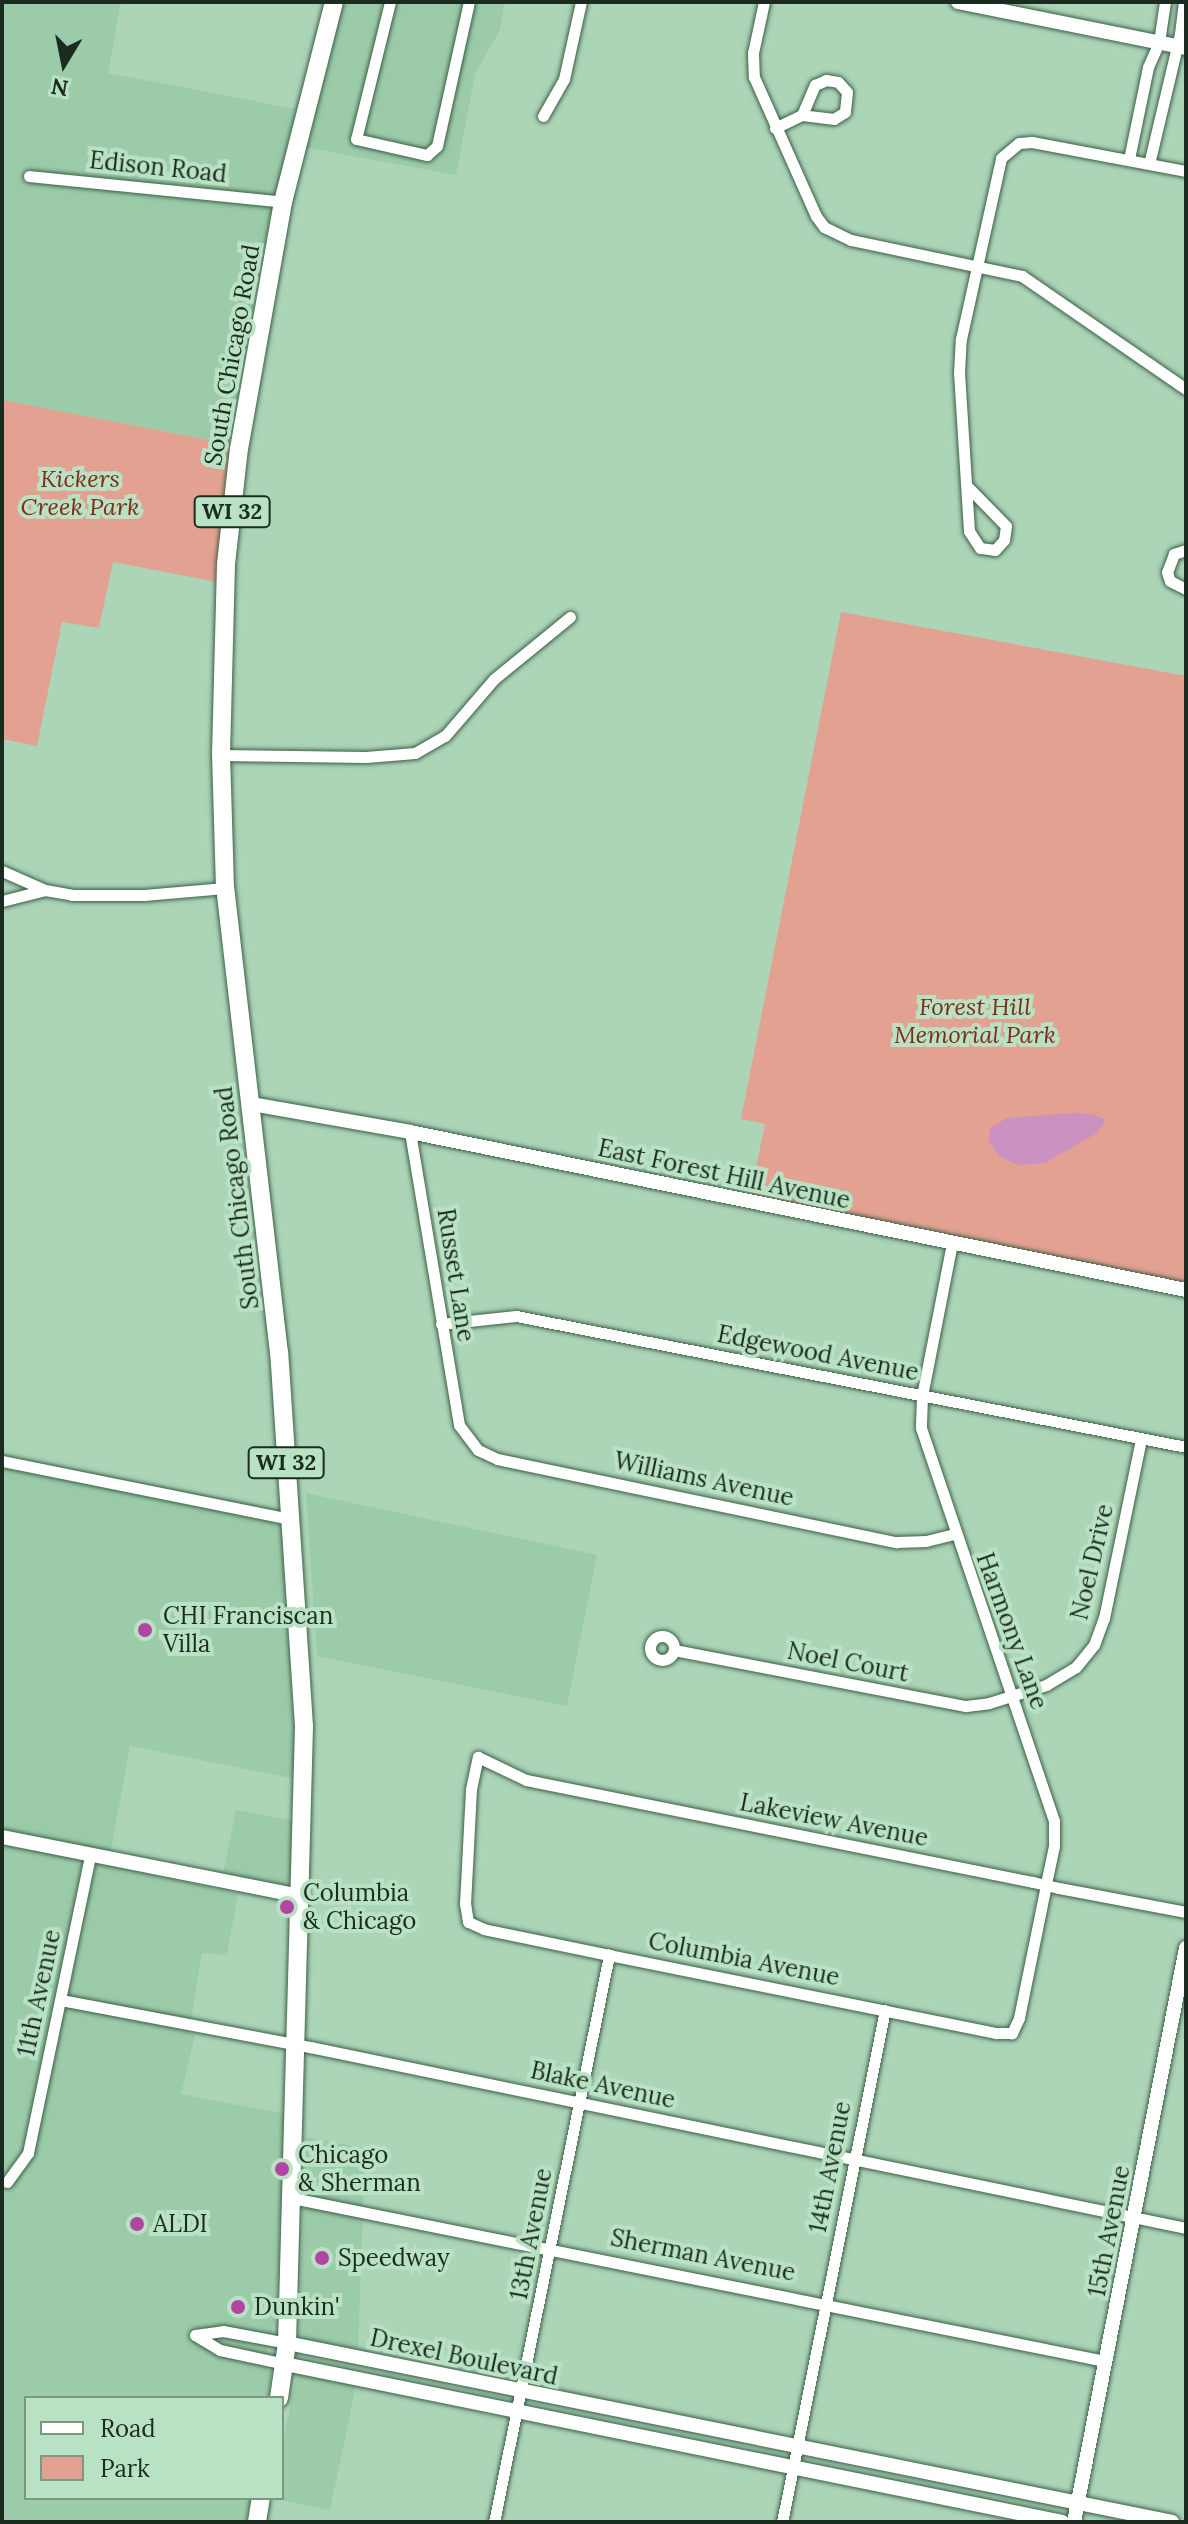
<!DOCTYPE html>
<style>
body{margin:0}
#map{position:relative;width:1188px;height:2524px;overflow:hidden;background:#acd4b7;font-family:Lora,serif}
div>[style]{position:absolute}
.built>*{inset:0;background:#9ccba9}
.green>*{inset:0;background:#e3a191}
.water>*{inset:0;background:#cb91c0}
.roads{filter:drop-shadow(0 0 2px #3b6047) drop-shadow(0 0 2px #3b6047)}
.minor>*{height:11px;margin:-5.5px;padding:0 5.5px;transform-origin:5.5px;border-radius:5.5px;background:#fff}
.minor>.ring{margin:-5.5px;padding:0;box-sizing:content-box;background:none;border:11px solid #fff;border-radius:50%}
.tertiary>*{height:14px;margin:-7px;padding:0 7px;transform-origin:7px;border-radius:7px;background:#fff}
.primary>*{height:18px;margin:-9px;padding:0 9px;transform-origin:9px;border-radius:9px;background:#fff}
.dots>*{width:22px;height:22px;translate:-50% -50%;box-sizing:border-box;border:4px solid #b9e1c4;border-radius:50%}
span{translate:-50% -50%;white-space:nowrap;text-align:center;line-height:1.15;-webkit-text-stroke:8px #b9e1c4;paint-order:stroke}
.shield-label span{padding:2px 6px;background:#b9e1c4;border:2px solid;border-radius:6px;-webkit-text-stroke-width:0}
.shield-label{font-size:22px;color:#1c2b20;font-weight:700}
.street-label{font-size:24px;color:#1c2b20}
.park-label{font-size:24px;color:#832b19;font-style:italic}
.poi-label{font-size:24px;color:#1c2b20}
.left{translate:0 -50%;text-align:left}
.frame{position:absolute;inset:0;border:4px solid #1c2b20;pointer-events:none}
.legend{position:absolute;left:24px;top:2396px;width:260px;height:104px;box-sizing:border-box;background:#b9e1c4;border:2px solid #7a9882;margin:0;padding:10px 14px;list-style:none;font-size:24px;color:#1c2b20}
.legend li{display:flex;align-items:center;gap:16px;height:40px}
.legend b{width:40px;border:2px solid #7a9882}
.north{position:absolute;left:24px;top:24px;width:80px;height:80px;-webkit-text-stroke:6px #b9e1c4;paint-order:stroke;rotate:190deg;font-size:22px;font-weight:700;line-height:32px;text-align:center;color:#1c2b20}
.north::after{content:'';display:block;margin:auto;width:28px;height:36px;background:#1c2b20;clip-path:polygon(50% 0,100% 100%,50% 72%,0 100%)}
</style>
<div id="map">
<div class="built">
<div style="clip-path:polygon(2px 2px,121px 2px,108px 73px,296px 109px,265px 242px,230px 444px,2px 400px)"></div>
<div style="clip-path:polygon(342px 2px,505px 2px,500px 30px,475px 74px,456px 175px,303px 147px)"></div>
<div style="clip-path:polygon(2px 1455px,281px 1510px,296px 1779px,130px 1746px,108px 1865px,238px 1894px,227px 1955px,202px 1953px,189px 2033px,195px 2035px,181px 2094px,285px 2114px,276px 2315px,264px 2365px,271px 2373px,268px 2398px,26px 2398px,26px 2498px,251px 2498px,246px 2522px,2px 2522px)"></div>
<div style="clip-path:polygon(306px 1493px,597px 1555px,567px 1706px,317px 1656px)"></div>
<div style="clip-path:polygon(236px 1810px,295px 1821px,292px 1877px,284px 1884px,223px 1875px)"></div>
<div style="clip-path:polygon(306px 2137px,365px 2148px,358px 2351px,305px 2340px,299px 2335px)"></div>
<div style="clip-path:polygon(298px 2373px,356px 2385px,330px 2510px,272px 2498px,282px 2498px,282px 2444px)"></div>
</div>
<div class="green">
<div style="clip-path:polygon(2px 400px,230px 444px,217px 582px,113px 562px,99px 628px,62px 622px,37px 746px,2px 739px)"></div>
<div style="clip-path:polygon(841px 612px,1186px 676px,1186px 1285px,750px 1197px,765px 1124px,741px 1119px)"></div>
</div>
<div class="water">
<div style="clip-path:polygon(1074px 1113px,1092px 1114px,1106px 1120px,1097px 1133px,1045px 1163px,1017px 1165px,999px 1156px,989px 1142px,990px 1128px,1007px 1118px)"></div>
</div>
<div class="roads">
<div class="minor">
<div style="left:390px;top:2px;width:141px;rotate:103.9deg"></div>
<div style="left:356px;top:139px;width:73px;rotate:12.7deg"></div>
<div style="left:427px;top:155px;width:13px;rotate:-42deg"></div>
<div style="left:437px;top:146px;width:148px;rotate:-77.5deg"></div>
<div style="left:764px;top:2px;width:52px;rotate:102.2deg"></div>
<div style="left:753px;top:53px;width:24px;rotate:88deg"></div>
<div style="left:754px;top:77px;width:152px;rotate:66deg"></div>
<div style="left:816px;top:216px;width:14px;rotate:54deg"></div>
<div style="left:824px;top:227px;width:30px;rotate:26deg"></div>
<div style="left:851px;top:240px;width:175px;rotate:11.9deg"></div>
<div style="left:1022px;top:276px;width:199px;rotate:34.6deg"></div>
<div style="left:826px;top:80px;width:12px;rotate:9deg"></div>
<div style="left:838px;top:82px;width:13px;rotate:48deg"></div>
<div style="left:847px;top:92px;width:20px;rotate:96deg"></div>
<div style="left:845px;top:112px;width:13px;rotate:148deg"></div>
<div style="left:834px;top:119px;width:32px;rotate:-173deg"></div>
<div style="left:802px;top:115px;width:33px;rotate:-67deg"></div>
<div style="left:815px;top:85px;width:12px;rotate:-24deg"></div>
<div style="left:543px;top:116px;width:43px;rotate:-60.4deg"></div>
<div style="left:564px;top:79px;width:79px;rotate:-77.6deg"></div>
<div style="left:775px;top:128px;width:30px;rotate:-26deg"></div>
<div style="left:1129px;top:159px;width:94px;rotate:-78.3deg"></div>
<div style="left:1148px;top:67px;width:27px;rotate:-66deg"></div>
<div style="left:1159px;top:42px;width:40px;rotate:-81.5deg"></div>
<div style="left:1149px;top:164px;width:134px;rotate:-76.6deg"></div>
<div style="left:1180px;top:34px;width:32px;rotate:-83deg"></div>
<div style="left:29px;top:176px;width:255px;rotate:5.8deg"></div>
<div style="left:968px;top:487px;width:54px;rotate:45.7deg"></div>
<div style="left:1006px;top:526px;width:14px;rotate:98deg"></div>
<div style="left:1004px;top:540px;width:13px;rotate:132deg"></div>
<div style="left:995px;top:550px;width:15px;rotate:-172deg"></div>
<div style="left:980px;top:548px;width:20px;rotate:-123deg"></div>
<div style="left:969px;top:531px;width:158px;rotate:-93.6deg"></div>
<div style="left:959px;top:373px;width:34px;rotate:-87deg"></div>
<div style="left:961px;top:339px;width:185px;rotate:-77.5deg"></div>
<div style="left:1001px;top:158px;width:23px;rotate:-40deg"></div>
<div style="left:1019px;top:143px;width:13px;rotate:-4deg"></div>
<div style="left:1032px;top:142px;width:157px;rotate:10.7deg"></div>
<div style="left:1186px;top:550px;width:13px;rotate:162deg"></div>
<div style="left:1174px;top:554px;width:19px;rotate:111deg"></div>
<div style="left:1167px;top:572px;width:9px;rotate:72deg"></div>
<div style="left:1170px;top:581px;width:18px;rotate:27deg"></div>
<div style="left:221px;top:755px;width:145px;rotate:0.8deg"></div>
<div style="left:366px;top:757px;width:49px;rotate:-4.7deg"></div>
<div style="left:415px;top:753px;width:34px;rotate:-30deg"></div>
<div style="left:445px;top:736px;width:75px;rotate:-49.3deg"></div>
<div style="left:494px;top:679px;width:98px;rotate:-39.2deg"></div>
<div style="left:2px;top:871px;width:47px;rotate:23.8deg"></div>
<div style="left:45px;top:890px;width:27px;rotate:10deg"></div>
<div style="left:72px;top:895px;width:72px"></div>
<div style="left:144px;top:895px;width:81px;rotate:-4.9deg"></div>
<div style="left:2px;top:901px;width:44px;rotate:-14.3deg"></div>
<div style="left:410px;top:1132px;width:297px;rotate:80.5deg"></div>
<div style="left:459px;top:1425px;width:31px;rotate:53deg"></div>
<div style="left:478px;top:1450px;width:21px;rotate:25deg"></div>
<div style="left:497px;top:1459px;width:408px;rotate:11.8deg"></div>
<div style="left:896px;top:1542px;width:30px;rotate:-2deg"></div>
<div style="left:926px;top:1541px;width:29px;rotate:-14deg"></div>
<div style="left:952px;top:1243px;width:156px;rotate:101.1deg"></div>
<div style="left:922px;top:1396px;width:32px;rotate:92deg"></div>
<div style="left:921px;top:1428px;width:415px;rotate:71.3deg"></div>
<div style="left:1054px;top:1821px;width:25px;rotate:90deg"></div>
<div style="left:1054px;top:1846px;width:40px;rotate:102deg"></div>
<div style="left:1046px;top:1885px;width:136px;rotate:101.5deg"></div>
<div style="left:1019px;top:2018px;width:17px;rotate:115deg"></div>
<div style="left:1012px;top:2033px;width:16px;rotate:180deg"></div>
<div style="left:996px;top:2033px;width:395px;rotate:-168.6deg"></div>
<div style="left:609px;top:1955px;width:128px;rotate:-168.3deg"></div>
<div style="left:484px;top:1929px;width:17px;rotate:-156deg"></div>
<div style="left:468px;top:1922px;width:18px;rotate:-99deg"></div>
<div style="left:465px;top:1904px;width:115px;rotate:-87deg"></div>
<div style="left:471px;top:1789px;width:33px;rotate:-78deg"></div>
<div style="left:478px;top:1757px;width:53px;rotate:25.6deg"></div>
<div style="left:526px;top:1780px;width:517px;rotate:11.38deg"></div>
<div style="left:1033px;top:1882px;width:27px;rotate:13deg"></div>
<div style="left:1059px;top:1888px;width:129px;rotate:10.7deg"></div>
<div style="left:441px;top:1324px;width:75px;rotate:-6.1deg"></div>
<div style="left:516px;top:1316px;width:683px;rotate:11.06deg"></div>
<div style="left:2px;top:1461px;width:294px;rotate:11.4deg"></div>
<div class="ring" style="left:650px;top:1636px;width:13px;height:13px"></div>
<div style="left:674px;top:1650px;width:297px;rotate:10.9deg"></div>
<div style="left:966px;top:1706px;width:23px;rotate:-7deg"></div>
<div style="left:989px;top:1703px;width:60px;rotate:-17.5deg"></div>
<div style="left:1046px;top:1685px;width:35px;rotate:-31deg"></div>
<div style="left:1076px;top:1667px;width:28px;rotate:-51deg"></div>
<div style="left:1094px;top:1645px;width:29px;rotate:-70deg"></div>
<div style="left:1104px;top:1618px;width:183px;rotate:-78.3deg"></div>
<div style="left:61px;top:2000px;width:253px;rotate:10.7deg"></div>
<div style="left:310px;top:2047px;width:895px;rotate:11.67deg"></div>
<div style="left:7px;top:2182px;width:36px;rotate:-54deg"></div>
<div style="left:28px;top:2153px;width:304px;rotate:-78.2deg"></div>
<div style="left:292px;top:2198px;width:829px;rotate:11.34deg"></div>
<div style="left:195px;top:2335px;width:29px;rotate:31deg"></div>
<div style="left:220px;top:2350px;width:66px;rotate:12.2deg"></div>
<div style="left:195px;top:2335px;width:28px;rotate:-8deg"></div>
<div style="left:223px;top:2331px;width:65px;rotate:10.6deg"></div>
<div style="left:494px;top:2522px;width:579px;rotate:-78.53deg"></div>
<div style="left:782px;top:2522px;width:522px;rotate:-78.63deg"></div>
</div>
<div class="tertiary">
<div style="left:958px;top:2px;width:233px;rotate:11.4deg"></div>
<div style="left:252px;top:1104px;width:160px;rotate:10deg"></div>
<div style="left:410px;top:1132px;width:792px;rotate:11.51deg"></div>
<div style="left:2px;top:1837px;width:305px;rotate:11.2deg"></div>
<div style="left:287px;top:2343px;width:903px;rotate:11.43deg"></div>
<div style="left:285px;top:2364px;width:793px;rotate:11.49deg"></div>
<div style="left:1074px;top:2522px;width:585px;rotate:-78.96deg"></div>
</div>
<div class="primary">
<div style="left:279px;top:2398px;width:56px;rotate:-81.7deg"></div>
<div style="left:287px;top:2343px;width:617px;rotate:-88.42deg"></div>
<div style="left:304px;top:1726px;width:374px;rotate:-93.8deg"></div>
<div style="left:279px;top:1353px;width:468px;rotate:-96.6deg"></div>
<div style="left:225px;top:888px;width:133px;rotate:-91.7deg"></div>
<div style="left:221px;top:755px;width:191px;rotate:-88.5deg"></div>
<div style="left:226px;top:564px;width:116px;rotate:-83.6deg"></div>
<div style="left:239px;top:449px;width:251px;rotate:-79.9deg"></div>
<div style="left:283px;top:202px;width:206px;rotate:-75.7deg"></div>
<div style="left:257px;top:2522px;width:24px;rotate:-81deg"></div>
</div>
</div>
<div class="dots">
<div style="left:145px;top:1630px;background:#b245a4"></div>
<div style="left:287px;top:1907px;background:#b245a4"></div>
<div style="left:282px;top:2169px;background:#b245a4"></div>
<div style="left:137px;top:2224px;background:#b245a4"></div>
<div style="left:322px;top:2258px;background:#b245a4"></div>
<div style="left:238px;top:2307px;background:#b245a4"></div>
</div>
<div class="shield-label">
<span style="left:232px;top:512px">WI 32</span>
<span style="left:286px;top:1463px">WI 32</span>
</div>
<div class="street-label">
<span style="left:158px;top:167px;rotate:6deg">Edison Road</span>
<span style="left:232px;top:355px;rotate:-80deg">South Chicago Road</span>
<span style="left:724px;top:1174px;rotate:12deg">East Forest Hill Avenue</span>
<span style="left:237px;top:1198px;rotate:-97deg">South Chicago Road</span>
<span style="left:456px;top:1275px;rotate:81deg">Russet Lane</span>
<span style="left:818px;top:1353px;rotate:11deg">Edgewood Avenue</span>
<span style="left:704px;top:1479px;rotate:12deg">Williams Avenue</span>
<span style="left:1092px;top:1562px;rotate:-77deg">Noel Drive</span>
<span style="left:1012px;top:1631px;rotate:70deg">Harmony Lane</span>
<span style="left:848px;top:1662px;rotate:11deg">Noel Court</span>
<span style="left:834px;top:1820px;rotate:11deg">Lakeview Avenue</span>
<span style="left:744px;top:1959px;rotate:11deg">Columbia Avenue</span>
<span style="left:39px;top:1993px;rotate:-78deg">11th Avenue</span>
<span style="left:603px;top:2085px;rotate:12deg">Blake Avenue</span>
<span style="left:830px;top:2167px;rotate:-79deg">14th Avenue</span>
<span style="left:1109px;top:2231px;rotate:-79deg">15th Avenue</span>
<span style="left:531px;top:2234px;rotate:-79deg">13th Avenue</span>
<span style="left:703px;top:2255px;rotate:11deg">Sherman Avenue</span>
<span style="left:464px;top:2357px;rotate:12deg">Drexel Boulevard</span>
</div>
<div class="park-label">
<span style="left:80px;top:493px">Kickers<br>Creek Park</span>
<span style="left:975px;top:1021px">Forest Hill<br>Memorial Park</span>
</div>
<div class="poi-label">
<span class="left" style="left:163px;top:1630px">CHI Franciscan<br>Villa</span>
<span class="left" style="left:303px;top:1907px">Columbia<br>&amp; Chicago</span>
<span class="left" style="left:298px;top:2169px">Chicago<br>&amp; Sherman</span>
<span class="left" style="left:153px;top:2224px">ALDI</span>
<span class="left" style="left:338px;top:2258px">Speedway</span>
<span class="left" style="left:254px;top:2307px">Dunkin'</span>
</div>
<div class="frame"></div>
<ul class="legend">
<li><b style="height:10px;background:#fff"></b>Road</li>
<li><b style="height:22px;background:#e3a191"></b>Park</li>
</ul>
<div class="north">N</div>
</div>
